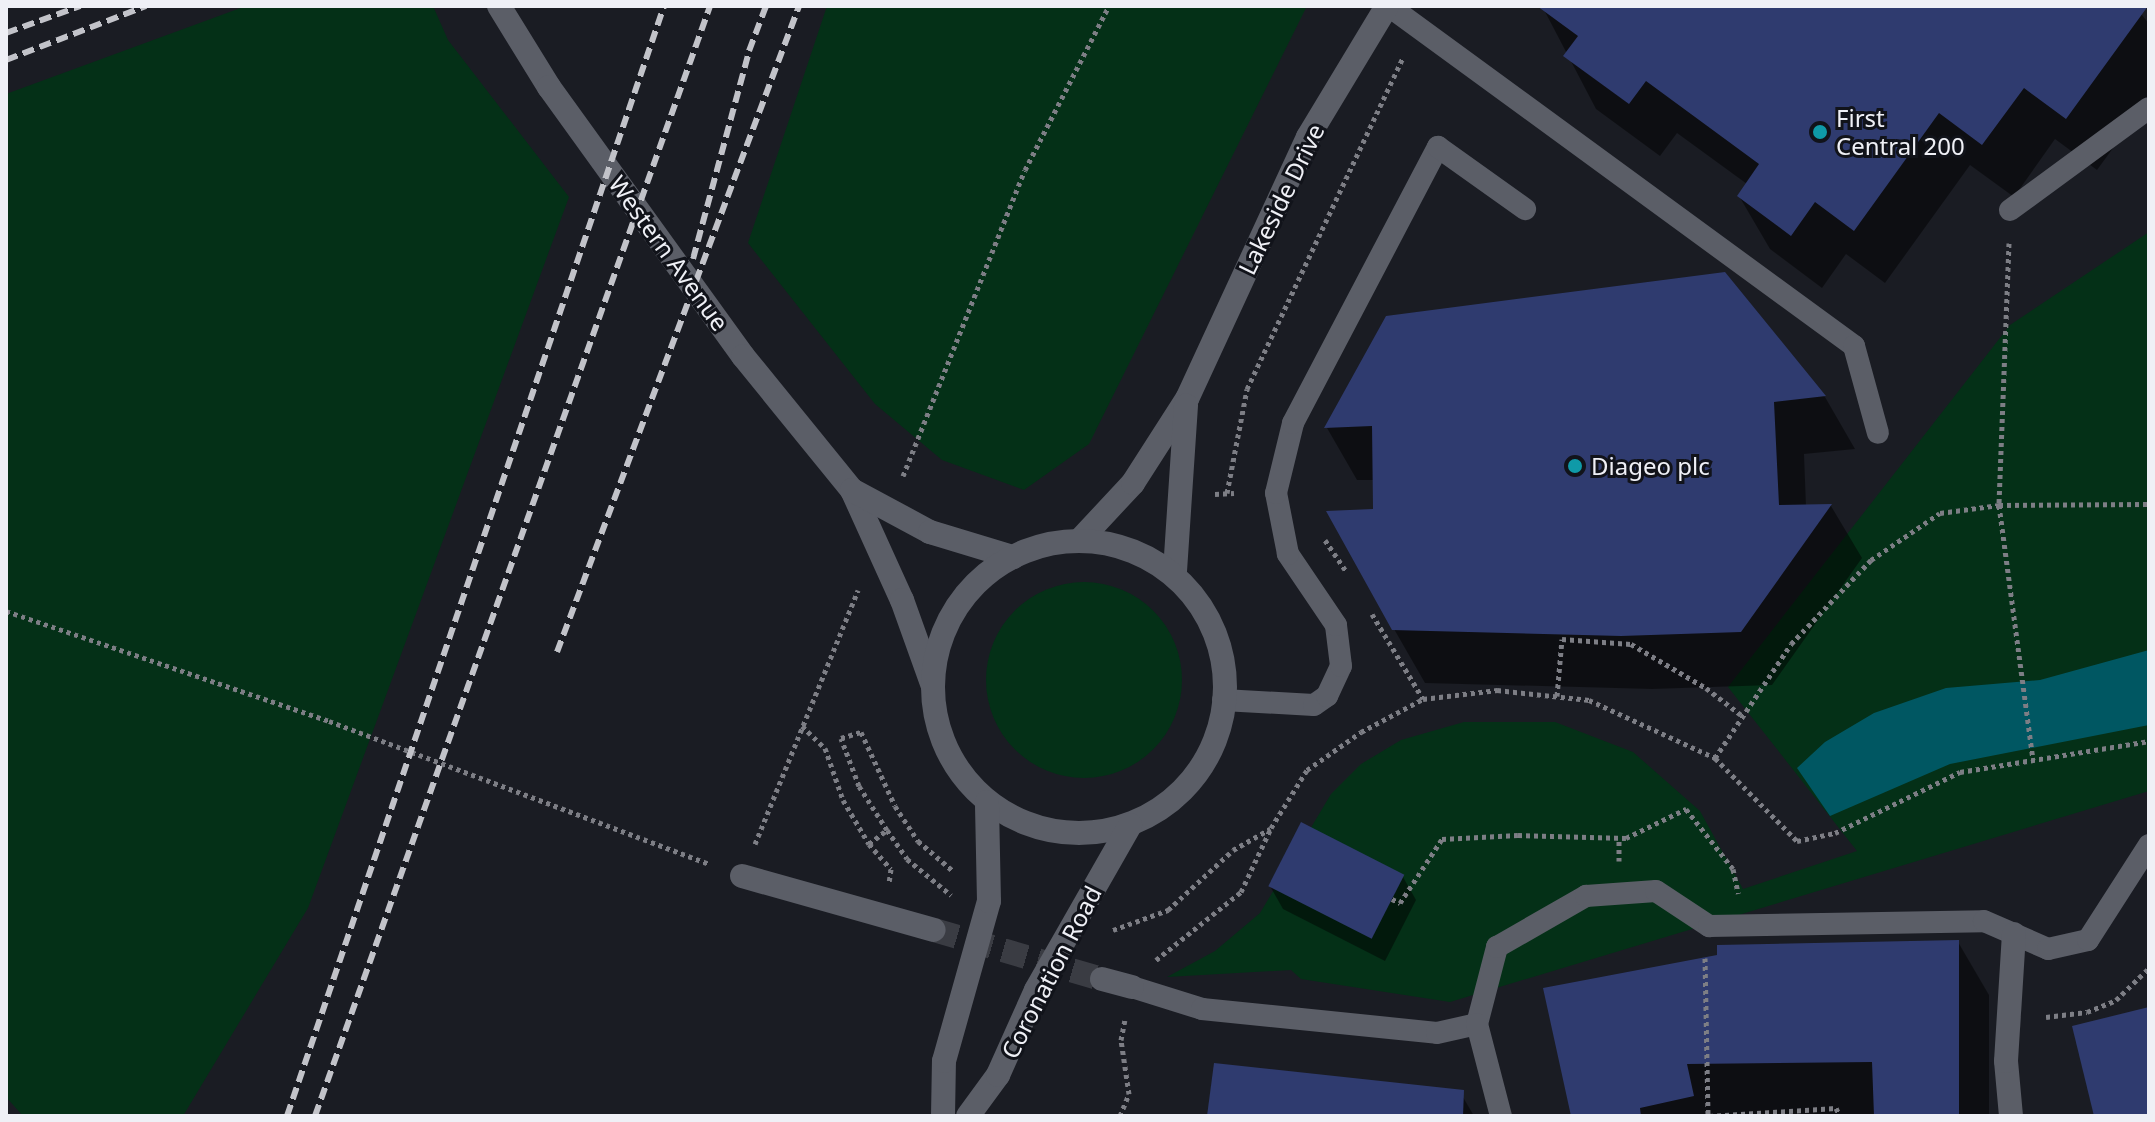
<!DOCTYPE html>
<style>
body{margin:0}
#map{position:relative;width:2155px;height:1122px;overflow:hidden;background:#1a1c23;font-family:"Noto Sans",sans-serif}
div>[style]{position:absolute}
.green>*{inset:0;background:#043017}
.round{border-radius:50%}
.water>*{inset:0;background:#005762}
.shadow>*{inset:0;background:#0007}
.building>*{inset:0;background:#2f3b6f;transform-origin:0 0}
.pedestrian-tunnel>*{height:24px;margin-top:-12px;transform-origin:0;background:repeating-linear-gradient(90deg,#3a3c43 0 24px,transparent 0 36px)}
.path>*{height:5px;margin-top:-2.5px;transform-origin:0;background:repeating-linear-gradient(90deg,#7d7e85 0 4px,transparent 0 8px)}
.service>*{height:22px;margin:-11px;padding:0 11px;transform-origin:11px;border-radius:11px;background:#5b5e67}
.pedestrian>*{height:24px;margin:-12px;padding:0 12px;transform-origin:12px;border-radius:12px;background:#5b5e67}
.minor>*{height:24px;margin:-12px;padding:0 12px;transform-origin:12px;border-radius:12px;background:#5b5e67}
.tertiary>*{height:24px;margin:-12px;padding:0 12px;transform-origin:12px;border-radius:12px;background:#5b5e67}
.tertiary>.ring{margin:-12px;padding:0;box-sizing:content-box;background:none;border:24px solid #5b5e67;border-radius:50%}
.rail>*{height:6px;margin-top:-3px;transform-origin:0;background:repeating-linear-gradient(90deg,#c2c3c9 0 12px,transparent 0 18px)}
.dots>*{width:22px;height:22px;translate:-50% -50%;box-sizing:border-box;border:4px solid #11131a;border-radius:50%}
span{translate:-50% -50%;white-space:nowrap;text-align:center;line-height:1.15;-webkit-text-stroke:6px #11131a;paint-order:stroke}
.poi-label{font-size:24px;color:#eff0f6}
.left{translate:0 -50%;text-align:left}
.street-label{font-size:24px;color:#eff0f6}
.frame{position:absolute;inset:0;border:8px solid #eff0f6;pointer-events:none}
</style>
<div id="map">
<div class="green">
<div style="clip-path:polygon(246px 6px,433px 6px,448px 40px,569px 197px,308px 908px,183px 1116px,23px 1116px,6px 1097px,6px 94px)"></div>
<div style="clip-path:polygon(827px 6px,1307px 6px,1089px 444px,1024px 490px,942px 460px,875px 404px,748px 243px)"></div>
<div style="clip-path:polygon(2149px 232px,2149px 791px,1450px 1002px,1301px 979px,1291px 970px,1167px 977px,1215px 951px,1260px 913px,1331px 794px,1361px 764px,1401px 740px,1464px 722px,1555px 722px,1633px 752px,1700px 811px,1743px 889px,1857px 851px,1728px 687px,2010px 325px)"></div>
<div class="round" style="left:986px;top:582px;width:196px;height:196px"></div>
</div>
<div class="water">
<div style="clip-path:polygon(2149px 650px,2149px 725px,1950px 764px,1830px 816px,1797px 768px,1825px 742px,1874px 713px,1946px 688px,2040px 680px)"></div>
</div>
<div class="shadow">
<div style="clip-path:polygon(1542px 6px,2135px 6px,2149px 24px,2149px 99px,2097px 170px,2055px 139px,2014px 197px,1970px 165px,1885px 283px,1846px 254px,1822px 288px,1770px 249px,1739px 196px,1747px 184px,1677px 133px,1660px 156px,1596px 109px)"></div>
<div style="clip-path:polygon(1724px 274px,1825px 397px,1855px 449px,1804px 454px,1806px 506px,1831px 506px,1862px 558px,1772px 685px,1652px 689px,1425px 683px,1394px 629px,1375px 480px,1357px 480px,1327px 428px)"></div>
<div style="clip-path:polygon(1403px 877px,1416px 900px,1385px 961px,1283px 909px,1270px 886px)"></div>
<div style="clip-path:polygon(1958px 942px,1989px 995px,1989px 1116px,1573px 1116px,1545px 990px)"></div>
<div style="clip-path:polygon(1460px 1092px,1474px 1116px,1209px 1116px)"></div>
</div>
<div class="building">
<div style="clip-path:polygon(1537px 6px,2148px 6px,2066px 119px,2024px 88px,1982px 145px,1939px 113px,1854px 231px,1815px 202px,1791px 236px,1737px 196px,1759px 164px,1646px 81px,1629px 104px,1563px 56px,1578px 36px)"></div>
<div style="clip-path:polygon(1725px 272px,1826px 396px,1774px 402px,1779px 505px,1832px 504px,1741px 632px,1621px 636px,1392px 630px,1326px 511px,1373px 509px,1372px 426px,1324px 428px,1386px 316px)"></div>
<div style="left:1301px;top:822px;width:116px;height:72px;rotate:27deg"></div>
<div style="clip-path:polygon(1959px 940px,1959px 1116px,1874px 1116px,1872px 1062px,1687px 1064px,1694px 1096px,1640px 1108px,1641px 1116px,1571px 1116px,1543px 988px,1717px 955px,1717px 945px)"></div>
<div style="clip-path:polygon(2149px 1007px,2149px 1116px,2094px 1116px,2072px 1026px)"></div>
<div style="clip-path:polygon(1214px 1063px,1464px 1090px,1463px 1116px,1207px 1116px)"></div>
</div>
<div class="pedestrian-tunnel">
<div style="left:934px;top:930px;width:175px;rotate:16.3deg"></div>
</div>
<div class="path">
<div style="left:2009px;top:243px;width:262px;rotate:92.2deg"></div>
<div style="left:1999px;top:505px;width:257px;rotate:82.4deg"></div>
<div style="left:903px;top:476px;width:329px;rotate:-68.3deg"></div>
<div style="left:1025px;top:170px;width:184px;rotate:-62.9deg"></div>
<div style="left:1227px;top:493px;width:106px;rotate:-79.1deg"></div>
<div style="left:1247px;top:389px;width:365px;rotate:-64.8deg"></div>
<div style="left:1215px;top:494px;width:19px;rotate:-3deg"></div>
<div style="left:1325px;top:540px;width:37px;rotate:56deg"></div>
<div style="left:6px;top:611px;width:341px;rotate:18.8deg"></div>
<div style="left:329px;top:721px;width:406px;rotate:20.6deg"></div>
<div style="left:1372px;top:614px;width:99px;rotate:59deg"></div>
<div style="left:1557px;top:696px;width:57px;rotate:-85deg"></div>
<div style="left:1562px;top:639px;width:69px;rotate:4.1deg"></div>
<div style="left:1631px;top:644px;width:87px;rotate:30.4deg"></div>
<div style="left:1706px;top:688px;width:44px;rotate:37.6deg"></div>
<div style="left:802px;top:726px;width:32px;rotate:44deg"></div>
<div style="left:825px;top:748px;width:55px;rotate:70.9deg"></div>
<div style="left:843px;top:800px;width:51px;rotate:59.4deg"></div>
<div style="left:869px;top:844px;width:23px;rotate:-38deg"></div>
<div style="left:887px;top:830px;width:52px;rotate:-122.5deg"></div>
<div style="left:859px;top:786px;width:51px;rotate:-110.6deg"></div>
<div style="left:841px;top:738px;width:21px;rotate:-17deg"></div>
<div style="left:861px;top:732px;width:81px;rotate:65.3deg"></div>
<div style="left:895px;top:806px;width:42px;rotate:56.7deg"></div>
<div style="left:918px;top:841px;width:45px;rotate:40.5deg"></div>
<div style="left:1715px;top:758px;width:137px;rotate:-56.3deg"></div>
<div style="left:1791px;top:644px;width:116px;rotate:-46.4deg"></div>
<div style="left:1871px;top:560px;width:83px;rotate:-34.3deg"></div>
<div style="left:1940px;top:513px;width:60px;rotate:-7.7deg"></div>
<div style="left:1999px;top:505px;width:150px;rotate:-0.4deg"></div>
<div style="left:887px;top:830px;width:35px;rotate:55deg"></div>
<div style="left:907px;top:859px;width:57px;rotate:39.3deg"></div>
<div style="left:755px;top:844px;width:274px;rotate:-67.9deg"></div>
<div style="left:869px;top:844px;width:33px;rotate:49deg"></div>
<div style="left:891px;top:869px;width:14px;rotate:98deg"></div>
<div style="left:1619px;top:861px;width:23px;rotate:-90deg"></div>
<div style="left:1392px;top:899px;width:9px;rotate:27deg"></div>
<div style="left:1400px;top:903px;width:77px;rotate:-56.7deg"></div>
<div style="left:1442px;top:839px;width:76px;rotate:-3deg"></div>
<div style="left:1518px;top:835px;width:108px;rotate:1.6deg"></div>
<div style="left:1626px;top:838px;width:67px;rotate:-25.8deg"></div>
<div style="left:1686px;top:809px;width:76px;rotate:51.9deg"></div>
<div style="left:1733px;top:869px;width:25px;rotate:78deg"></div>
<div style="left:1113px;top:930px;width:59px;rotate:-20deg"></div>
<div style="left:1168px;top:910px;width:88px;rotate:-42.7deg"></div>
<div style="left:1233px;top:850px;width:43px;rotate:-29.6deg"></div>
<div style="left:1705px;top:958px;width:158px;rotate:88.9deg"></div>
<div style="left:1156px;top:960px;width:109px;rotate:-38.7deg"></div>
<div style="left:1241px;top:892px;width:71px;rotate:-64.9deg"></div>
<div style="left:1271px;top:828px;width:68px;rotate:-58.2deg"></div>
<div style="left:1307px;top:770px;width:66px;rotate:-35.1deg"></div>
<div style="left:1361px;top:732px;width:70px;rotate:-28deg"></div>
<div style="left:1423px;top:699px;width:75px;rotate:-6.9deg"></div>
<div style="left:1497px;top:690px;width:93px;rotate:6.2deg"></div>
<div style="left:1589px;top:700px;width:139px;rotate:24.7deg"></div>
<div style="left:1715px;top:758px;width:117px;rotate:45.3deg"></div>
<div style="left:1797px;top:841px;width:39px;rotate:-12deg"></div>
<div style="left:1835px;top:833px;width:139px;rotate:-26deg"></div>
<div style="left:1960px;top:772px;width:192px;rotate:-9.3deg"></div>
<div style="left:2046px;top:1017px;width:41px;rotate:-7deg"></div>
<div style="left:2087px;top:1012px;width:31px;rotate:-22deg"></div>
<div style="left:2116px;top:1000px;width:46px;rotate:-44.1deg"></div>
<div style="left:1120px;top:1116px;width:24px;rotate:-68deg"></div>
<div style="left:1129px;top:1094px;width:55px;rotate:-98.4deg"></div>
<div style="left:1121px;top:1040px;width:20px;rotate:-79deg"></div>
<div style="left:1709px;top:1116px;width:127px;rotate:-3.6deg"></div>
<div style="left:1836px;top:1108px;width:9px;rotate:63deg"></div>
</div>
<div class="service">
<div style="left:1389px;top:6px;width:576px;rotate:36.17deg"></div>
<div style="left:1854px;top:346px;width:90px;rotate:74.6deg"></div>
<div style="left:2010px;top:210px;width:172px;rotate:-36.3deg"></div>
<div style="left:1223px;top:700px;width:91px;rotate:3.1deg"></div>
<div style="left:1314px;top:705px;width:16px;rotate:-35deg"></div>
<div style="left:1327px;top:696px;width:33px;rotate:-65deg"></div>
<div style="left:1341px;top:666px;width:41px;rotate:-97deg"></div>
<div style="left:1336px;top:625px;width:86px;rotate:-124.1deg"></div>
<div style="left:1288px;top:554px;width:62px;rotate:-101.1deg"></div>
<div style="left:1276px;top:493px;width:72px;rotate:-76.3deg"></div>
<div style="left:1293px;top:423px;width:312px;rotate:-62.3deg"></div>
<div style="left:1438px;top:147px;width:107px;rotate:35.5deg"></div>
<div style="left:1132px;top:987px;width:73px;rotate:17.4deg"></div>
<div style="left:1202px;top:1009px;width:236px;rotate:5.8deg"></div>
<div style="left:1437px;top:1033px;width:41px;rotate:-12.7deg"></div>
<div style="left:1477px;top:1024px;width:80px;rotate:-75.4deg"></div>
<div style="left:1497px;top:947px;width:103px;rotate:-29.8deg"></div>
<div style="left:1586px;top:896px;width:70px;rotate:-4.1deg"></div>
<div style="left:1656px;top:891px;width:64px;rotate:33.4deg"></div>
<div style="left:1709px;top:926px;width:275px;rotate:-1deg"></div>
<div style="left:1984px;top:921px;width:70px;rotate:23.6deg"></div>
<div style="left:2048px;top:949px;width:41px;rotate:-12.7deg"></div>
<div style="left:2088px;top:940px;width:113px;rotate:-57.3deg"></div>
<div style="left:1477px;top:1024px;width:95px;rotate:75.4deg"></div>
</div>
<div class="pedestrian">
<div style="left:742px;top:876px;width:199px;rotate:15.7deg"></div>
<div style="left:1102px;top:979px;width:31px;rotate:15deg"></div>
<div style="left:2011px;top:1116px;width:55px;rotate:-95.2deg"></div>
<div style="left:2006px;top:1061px;width:127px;rotate:-86.4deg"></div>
</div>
<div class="minor">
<div style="left:1079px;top:541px;width:79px;rotate:-47deg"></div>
<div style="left:1133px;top:483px;width:100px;rotate:-57.3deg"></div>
<div style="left:1187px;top:399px;width:289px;rotate:-65.2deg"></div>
<div style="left:1308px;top:137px;width:153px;rotate:-58.9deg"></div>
<div style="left:1175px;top:571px;width:166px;rotate:-86.2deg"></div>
</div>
<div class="tertiary">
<div style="left:499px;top:6px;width:95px;rotate:58.3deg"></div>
<div style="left:549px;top:87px;width:332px;rotate:54.2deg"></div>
<div style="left:743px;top:356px;width:173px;rotate:50.9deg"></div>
<div style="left:852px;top:490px;width:121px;rotate:65.6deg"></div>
<div style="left:902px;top:600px;width:89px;rotate:70.3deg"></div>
<div style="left:852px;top:490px;width:89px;rotate:28.3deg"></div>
<div style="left:930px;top:532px;width:87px;rotate:16.8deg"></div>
<div class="ring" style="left:933px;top:541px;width:268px;height:268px"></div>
<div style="left:943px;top:1116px;width:55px;rotate:-89deg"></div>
<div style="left:944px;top:1061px;width:166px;rotate:-74.3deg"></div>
<div style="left:989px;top:901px;width:99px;rotate:-91.2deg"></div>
<div style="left:968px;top:1116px;width:51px;rotate:-53.8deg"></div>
<div style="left:998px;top:1075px;width:93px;rotate:-65.9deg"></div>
<div style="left:1036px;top:990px;width:190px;rotate:-60.3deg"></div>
</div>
<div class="rail">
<div style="left:6px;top:33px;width:79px;rotate:-20deg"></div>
<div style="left:6px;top:60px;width:150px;rotate:-21.1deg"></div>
<div style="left:693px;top:259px;width:215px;rotate:-74.9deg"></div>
<div style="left:749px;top:51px;width:48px;rotate:-69.3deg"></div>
<div style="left:557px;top:652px;width:690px;rotate:-69.46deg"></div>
<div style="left:287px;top:1116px;width:1172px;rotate:-71.24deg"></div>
<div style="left:315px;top:1116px;width:1178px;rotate:-70.41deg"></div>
</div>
<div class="dots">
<div style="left:1820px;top:132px;background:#0f9aa8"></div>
<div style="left:1575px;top:466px;background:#0f9aa8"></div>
</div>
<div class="poi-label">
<span class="left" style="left:1836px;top:132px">First<br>Central 200</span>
<span class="left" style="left:1591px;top:466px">Diageo plc</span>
</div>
<div class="street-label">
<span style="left:1281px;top:199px;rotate:-64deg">Lakeside Drive</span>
<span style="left:669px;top:253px;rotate:54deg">Western Avenue</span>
<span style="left:1051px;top:972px;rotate:-63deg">Coronation Road</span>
</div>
<div class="frame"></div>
</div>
